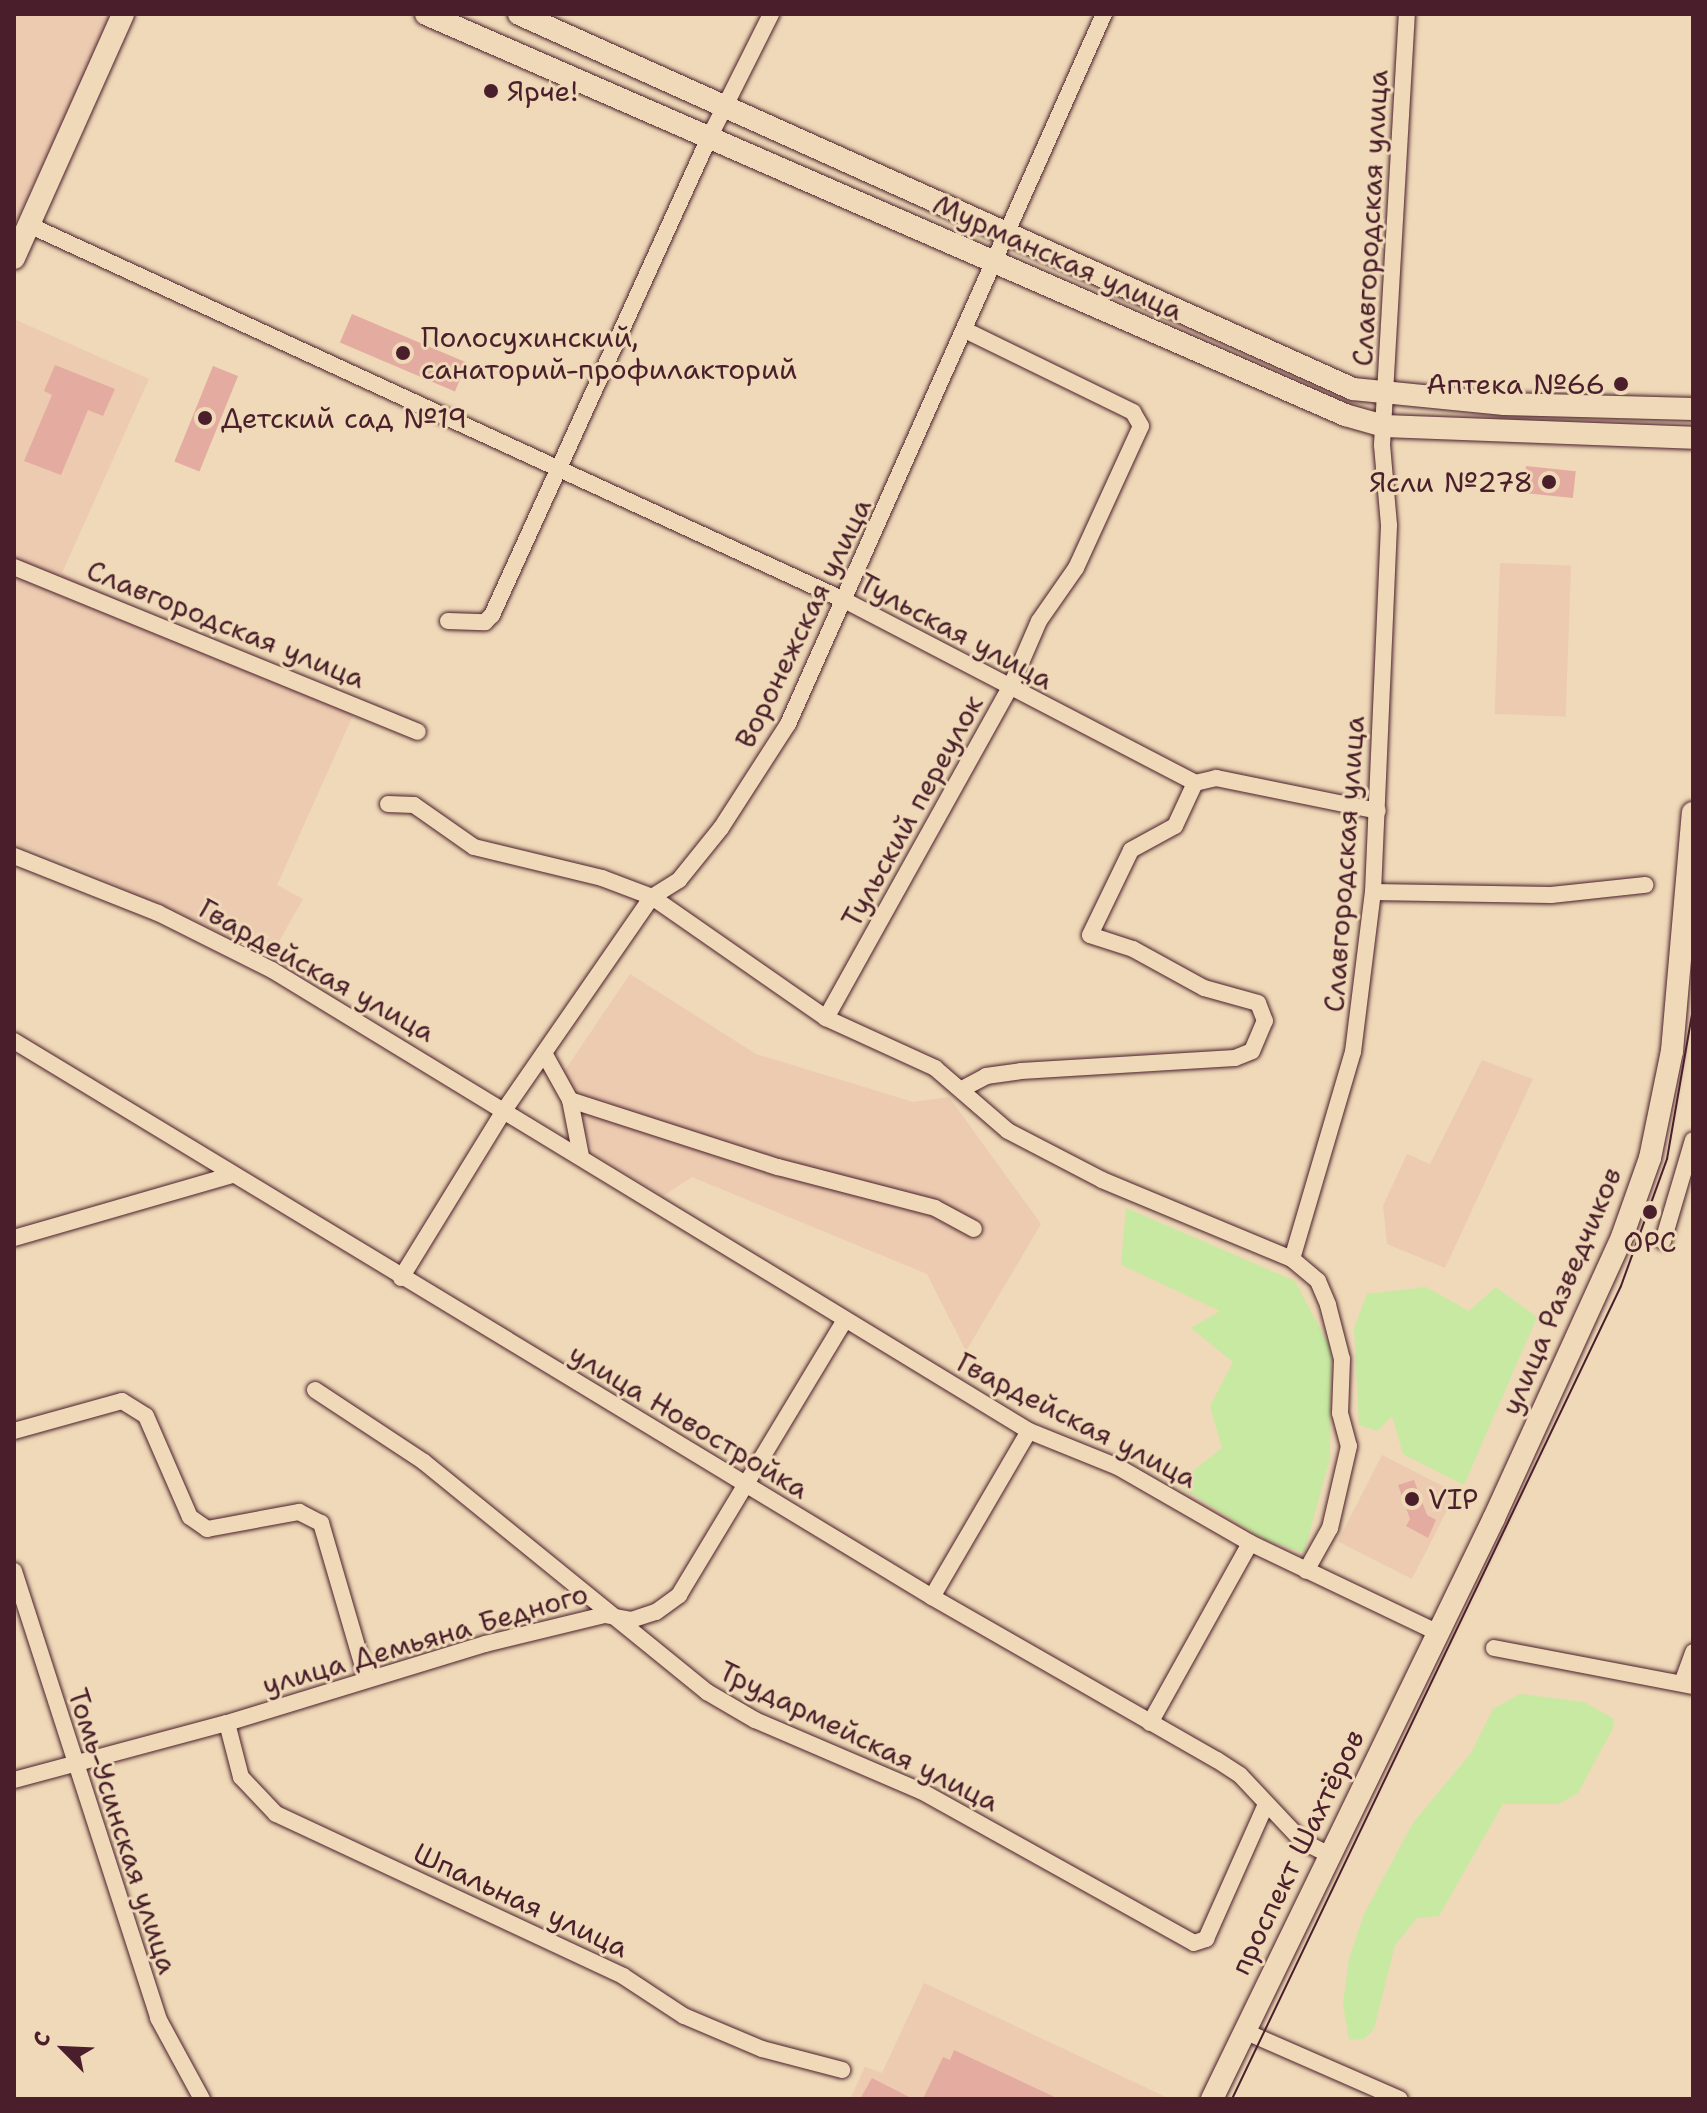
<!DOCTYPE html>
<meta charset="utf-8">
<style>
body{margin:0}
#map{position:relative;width:1707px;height:2113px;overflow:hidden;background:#efd9b8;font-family:"Shantell Sans",sans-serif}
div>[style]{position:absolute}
.built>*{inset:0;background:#eccbb1;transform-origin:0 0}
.green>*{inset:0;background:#c7e9a2}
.building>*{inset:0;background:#e4aba1;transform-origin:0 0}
.roads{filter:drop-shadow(0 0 2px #4a1f2b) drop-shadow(0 0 2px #4a1f2b)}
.street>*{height:16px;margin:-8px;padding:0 8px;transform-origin:8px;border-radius:8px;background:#efd9b8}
.secondary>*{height:22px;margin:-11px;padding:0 11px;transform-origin:11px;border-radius:11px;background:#efd9b8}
.tram>*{height:2px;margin:-1px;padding:0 1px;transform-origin:1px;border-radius:1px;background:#4a1f2b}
.dots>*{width:22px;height:22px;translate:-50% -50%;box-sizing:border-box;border:4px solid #efd9b8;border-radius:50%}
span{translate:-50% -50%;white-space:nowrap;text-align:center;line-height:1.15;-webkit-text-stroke:6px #efd9b8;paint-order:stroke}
.poi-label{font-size:28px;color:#4a1f2b}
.left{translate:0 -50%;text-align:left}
.right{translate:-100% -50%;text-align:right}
.street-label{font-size:28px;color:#4a1f2b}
.frame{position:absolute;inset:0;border:16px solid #4a1f2b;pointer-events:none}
.north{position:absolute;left:24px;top:2009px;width:80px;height:80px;-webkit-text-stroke:6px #efd9b8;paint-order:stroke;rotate:294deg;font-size:22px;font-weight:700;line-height:32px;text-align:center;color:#4a1f2b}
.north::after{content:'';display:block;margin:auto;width:28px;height:36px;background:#4a1f2b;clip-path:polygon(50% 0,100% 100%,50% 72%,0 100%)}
</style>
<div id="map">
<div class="built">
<div style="clip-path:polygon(14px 14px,122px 14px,95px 52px,14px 225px)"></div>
<div style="clip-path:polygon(14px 319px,149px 379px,62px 573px,354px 713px,277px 885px,303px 899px,268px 961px,77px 866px,14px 843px)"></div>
<div style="left:1500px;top:563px;width:71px;height:151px;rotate:2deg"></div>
<div style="clip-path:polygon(630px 974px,756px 1054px,913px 1102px,949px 1097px,1041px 1224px,966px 1351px,927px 1274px,692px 1177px,663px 1196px,594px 1154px,561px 1076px)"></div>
<div style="clip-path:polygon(1482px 1060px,1533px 1079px,1445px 1268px,1387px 1244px,1383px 1206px,1407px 1154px,1430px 1164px)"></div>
<div style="left:1382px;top:1455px;width:83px;height:97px;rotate:27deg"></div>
<div style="clip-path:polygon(924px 1983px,1170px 2099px,850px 2099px,865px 2067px,882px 2073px)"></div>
</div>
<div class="green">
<div style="clip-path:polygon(1126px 1208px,1295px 1281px,1331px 1349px,1330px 1458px,1304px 1553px,1264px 1539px,1176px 1484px,1222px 1448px,1210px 1406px,1233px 1362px,1191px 1328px,1220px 1311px,1121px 1265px)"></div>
<div style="clip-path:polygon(1426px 1287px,1469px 1311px,1496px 1287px,1537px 1317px,1464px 1485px,1403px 1454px,1392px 1416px,1378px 1431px,1359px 1425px,1354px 1328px,1367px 1294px)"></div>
<div style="clip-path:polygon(1520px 1694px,1584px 1702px,1614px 1719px,1613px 1728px,1578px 1793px,1559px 1804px,1503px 1804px,1439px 1916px,1417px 1918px,1395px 1945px,1374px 2029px,1364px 2039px,1349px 2040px,1343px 2003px,1349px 1959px,1364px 1914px,1413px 1823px,1471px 1753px,1493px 1709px)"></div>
</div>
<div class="building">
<div style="left:352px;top:314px;width:125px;height:31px;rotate:23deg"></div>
<div style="clip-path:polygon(55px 365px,115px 389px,103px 416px,88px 410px,61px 475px,24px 461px,52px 395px,44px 391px)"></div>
<div style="left:213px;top:366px;width:27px;height:103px;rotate:22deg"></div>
<div style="left:1526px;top:466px;width:50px;height:27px;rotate:6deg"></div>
<div style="clip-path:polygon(1414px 1480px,1427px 1515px,1436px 1520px,1428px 1538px,1406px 1526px,1410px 1519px,1398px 1485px)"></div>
<div style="clip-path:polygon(954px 2050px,1059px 2099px,923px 2099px,943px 2057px,950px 2060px)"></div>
<div style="clip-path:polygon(872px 2078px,913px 2099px,860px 2099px)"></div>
</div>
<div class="roads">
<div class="street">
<div style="left:29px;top:225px;width:899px;rotate:24.71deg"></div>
<div style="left:846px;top:601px;width:394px;rotate:27.5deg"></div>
<div style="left:1195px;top:783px;width:22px;rotate:-13deg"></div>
<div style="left:1216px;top:778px;width:165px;rotate:11.5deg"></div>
<div style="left:14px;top:567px;width:436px;rotate:22.2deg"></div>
<div style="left:448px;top:621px;width:37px;rotate:2deg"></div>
<div style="left:485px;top:622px;width:10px;rotate:-45deg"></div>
<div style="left:492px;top:615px;width:524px;rotate:-65.54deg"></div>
<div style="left:709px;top:138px;width:139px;rotate:-63.4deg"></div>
<div style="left:388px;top:804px;width:26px;rotate:2deg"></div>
<div style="left:414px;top:805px;width:73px;rotate:35deg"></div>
<div style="left:474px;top:847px;width:132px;rotate:13.6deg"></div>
<div style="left:602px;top:878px;width:53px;rotate:20.8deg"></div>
<div style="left:652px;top:897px;width:212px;rotate:34.8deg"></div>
<div style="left:826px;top:1018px;width:120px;rotate:24.6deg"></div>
<div style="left:935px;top:1068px;width:96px;rotate:40.8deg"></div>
<div style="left:1008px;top:1131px;width:106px;rotate:27.5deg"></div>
<div style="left:1102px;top:1180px;width:206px;rotate:22.6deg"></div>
<div style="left:1292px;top:1259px;width:34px;rotate:40deg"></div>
<div style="left:1318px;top:1281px;width:26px;rotate:67deg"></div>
<div style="left:1328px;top:1305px;width:56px;rotate:75.5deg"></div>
<div style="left:1342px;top:1359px;width:54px;rotate:92.1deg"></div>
<div style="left:1340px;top:1413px;width:34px;rotate:75deg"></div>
<div style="left:1349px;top:1446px;width:84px;rotate:103deg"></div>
<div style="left:1330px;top:1528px;width:49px;rotate:119.2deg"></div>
<div style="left:14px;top:856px;width:155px;rotate:21.6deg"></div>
<div style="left:158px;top:913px;width:127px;rotate:26.6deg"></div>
<div style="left:272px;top:970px;width:886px;rotate:31.34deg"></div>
<div style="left:1029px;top:1431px;width:96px;rotate:22deg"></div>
<div style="left:1118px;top:1467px;width:152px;rotate:29.9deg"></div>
<div style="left:1250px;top:1543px;width:209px;rotate:25.5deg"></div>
<div style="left:1373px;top:892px;width:178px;rotate:1deg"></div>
<div style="left:1551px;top:895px;width:95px;rotate:-6.1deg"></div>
<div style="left:826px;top:1018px;width:378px;rotate:-60.9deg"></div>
<div style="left:1010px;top:688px;width:73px;rotate:-66.6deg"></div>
<div style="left:1039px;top:621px;width:65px;rotate:-55.1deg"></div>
<div style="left:1076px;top:568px;width:156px;rotate:-65.4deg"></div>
<div style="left:1141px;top:426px;width:16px;rotate:-120deg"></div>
<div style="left:1133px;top:412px;width:187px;rotate:-154deg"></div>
<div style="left:14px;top:1041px;width:1073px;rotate:31.2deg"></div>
<div style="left:932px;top:1597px;width:328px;rotate:29.8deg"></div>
<div style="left:1217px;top:1760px;width:27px;rotate:33deg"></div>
<div style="left:1240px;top:1775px;width:91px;rotate:46.8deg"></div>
<div style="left:1302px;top:1841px;width:29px;rotate:27deg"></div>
<div style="left:544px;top:1053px;width:54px;rotate:61deg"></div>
<div style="left:570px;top:1100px;width:57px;rotate:78.9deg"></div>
<div style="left:962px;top:1089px;width:27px;rotate:-28deg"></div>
<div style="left:986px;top:1076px;width:35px;rotate:-8deg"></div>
<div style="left:1021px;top:1071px;width:214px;rotate:-3.5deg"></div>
<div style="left:1235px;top:1058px;width:18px;rotate:-22deg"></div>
<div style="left:1252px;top:1051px;width:33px;rotate:-67deg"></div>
<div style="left:1265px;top:1021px;width:19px;rotate:-111deg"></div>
<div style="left:1258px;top:1003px;width:56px;rotate:-164.5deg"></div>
<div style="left:1204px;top:988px;width:81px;rotate:-151.2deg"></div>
<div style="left:1133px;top:949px;width:45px;rotate:-162deg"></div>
<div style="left:1090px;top:935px;width:94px;rotate:-64.2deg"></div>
<div style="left:1131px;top:850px;width:50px;rotate:-28.6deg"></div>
<div style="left:1175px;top:826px;width:47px;rotate:-65.1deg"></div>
<div style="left:570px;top:1100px;width:219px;rotate:17.9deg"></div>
<div style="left:778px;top:1167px;width:162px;rotate:14.6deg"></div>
<div style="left:935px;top:1208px;width:44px;rotate:28.3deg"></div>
<div style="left:14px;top:1238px;width:227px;rotate:-16.1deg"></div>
<div style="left:1663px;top:1241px;width:105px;rotate:-73.5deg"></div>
<div style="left:1292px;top:1259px;width:216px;rotate:-73.6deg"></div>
<div style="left:1353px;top:1052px;width:161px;rotate:-82.9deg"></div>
<div style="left:1373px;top:892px;width:367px;rotate:-87.5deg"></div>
<div style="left:1389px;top:525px;width:80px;rotate:-95deg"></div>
<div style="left:1382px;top:445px;width:432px;rotate:-86.7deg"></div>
<div style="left:401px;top:1278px;width:198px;rotate:-58.4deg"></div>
<div style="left:505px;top:1109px;width:258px;rotate:-55.3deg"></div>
<div style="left:652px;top:897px;width:32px;rotate:-32deg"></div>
<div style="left:679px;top:880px;width:67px;rotate:-51.1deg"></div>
<div style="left:721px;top:828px;width:124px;rotate:-57.2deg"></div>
<div style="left:788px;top:724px;width:777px;rotate:-66.01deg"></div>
<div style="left:315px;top:1390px;width:131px;rotate:33.4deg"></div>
<div style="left:424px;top:1462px;width:365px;rotate:39.1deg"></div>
<div style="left:707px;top:1692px;width:56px;rotate:30.3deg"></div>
<div style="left:755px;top:1720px;width:181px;rotate:23.2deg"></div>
<div style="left:921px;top:1791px;width:312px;rotate:29.1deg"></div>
<div style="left:1194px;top:1943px;width:13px;rotate:-18deg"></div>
<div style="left:1206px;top:1939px;width:148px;rotate:-66deg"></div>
<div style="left:14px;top:1431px;width:112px;rotate:-15.5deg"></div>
<div style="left:122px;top:1401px;width:28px;rotate:32deg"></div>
<div style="left:146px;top:1416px;width:110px;rotate:66.5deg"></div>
<div style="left:190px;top:1517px;width:21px;rotate:35deg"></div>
<div style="left:207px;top:1529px;width:94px;rotate:-10.5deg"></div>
<div style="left:299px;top:1512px;width:25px;rotate:27deg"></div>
<div style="left:321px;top:1523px;width:160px;rotate:73.7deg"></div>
<div style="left:14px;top:1571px;width:470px;rotate:72.1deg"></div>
<div style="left:158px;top:2018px;width:92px;rotate:61.5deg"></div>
<div style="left:932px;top:1597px;width:192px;rotate:-59.7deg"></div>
<div style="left:1494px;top:1648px;width:203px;rotate:10.8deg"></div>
<div style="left:1682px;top:1683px;width:33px;rotate:-70deg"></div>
<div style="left:227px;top:1723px;width:56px;rotate:75.5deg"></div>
<div style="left:241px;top:1777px;width:51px;rotate:46.6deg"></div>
<div style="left:276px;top:1814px;width:383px;rotate:25deg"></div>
<div style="left:623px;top:1976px;width:73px;rotate:33.3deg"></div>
<div style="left:684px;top:2016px;width:85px;rotate:22.9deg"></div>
<div style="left:762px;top:2049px;width:83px;rotate:14.7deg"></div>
<div style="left:1150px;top:1723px;width:206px;rotate:-60.9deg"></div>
<div style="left:14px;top:1780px;width:220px;rotate:-15deg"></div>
<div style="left:227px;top:1723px;width:270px;rotate:-17deg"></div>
<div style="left:485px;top:1644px;width:123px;rotate:-13.6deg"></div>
<div style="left:605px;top:1615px;width:26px;rotate:11deg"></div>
<div style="left:631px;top:1620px;width:26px;rotate:-18deg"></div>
<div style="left:656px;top:1612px;width:29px;rotate:-36deg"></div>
<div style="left:679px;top:1595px;width:318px;rotate:-58.9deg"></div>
<div style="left:1244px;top:2031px;width:170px;rotate:23.6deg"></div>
</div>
<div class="secondary">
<div style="left:426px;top:14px;width:1003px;rotate:23.57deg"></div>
<div style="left:1345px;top:415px;width:41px;rotate:15.8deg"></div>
<div style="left:1384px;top:426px;width:309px;rotate:2.2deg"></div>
<div style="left:519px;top:14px;width:914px;rotate:24.21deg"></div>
<div style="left:1353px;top:389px;width:152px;rotate:5.7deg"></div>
<div style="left:1504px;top:404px;width:189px;rotate:1.5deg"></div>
<div style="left:14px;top:258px;width:267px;rotate:-65.9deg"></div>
<div style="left:1212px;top:2099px;width:646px;rotate:-64.11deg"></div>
<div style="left:1494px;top:1518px;width:309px;rotate:-65.5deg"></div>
<div style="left:1622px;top:1237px;width:84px;rotate:-70.5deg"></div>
<div style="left:1650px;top:1158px;width:109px;rotate:-78.4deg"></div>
<div style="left:1672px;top:1051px;width:239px;rotate:-85deg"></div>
</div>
</div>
<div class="tram">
<div style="left:1232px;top:2099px;width:901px;rotate:-64.43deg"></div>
<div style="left:1621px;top:1286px;width:135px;rotate:-70.1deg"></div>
<div style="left:1667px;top:1159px;width:152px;rotate:-80.2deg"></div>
</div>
<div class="dots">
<div style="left:491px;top:91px;background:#4a1f2b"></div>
<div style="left:403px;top:353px;background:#4a1f2b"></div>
<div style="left:1621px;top:384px;background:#4a1f2b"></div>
<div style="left:205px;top:418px;background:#4a1f2b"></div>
<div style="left:1549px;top:482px;background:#4a1f2b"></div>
<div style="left:1650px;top:1212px;background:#4a1f2b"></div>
<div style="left:1412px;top:1499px;background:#4a1f2b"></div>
</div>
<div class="poi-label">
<span class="left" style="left:507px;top:91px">Ярче!</span>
<span class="left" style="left:421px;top:353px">Полосухинский,<br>санаторий-профилакторий</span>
<span class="right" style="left:1605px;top:384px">Аптека №66</span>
<span class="left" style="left:221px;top:418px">Детский сад №19</span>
<span class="right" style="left:1533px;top:482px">Ясли №278</span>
<span style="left:1650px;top:1242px">ОРС</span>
<span class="left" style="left:1428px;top:1499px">VIP</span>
</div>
<div class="street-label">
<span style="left:1370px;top:218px;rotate:-87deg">Славгородская улица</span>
<span style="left:1058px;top:257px;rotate:24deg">Мурманская улица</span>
<span style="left:803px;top:623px;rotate:-64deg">Воронежская улица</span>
<span style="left:226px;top:624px;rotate:22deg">Славгородская улица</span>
<span style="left:956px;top:631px;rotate:28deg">Тульская улица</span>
<span style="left:912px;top:811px;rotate:-61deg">Тульский переулок</span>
<span style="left:1344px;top:864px;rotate:-86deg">Славгородская улица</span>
<span style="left:317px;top:970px;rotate:29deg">Гвардейская улица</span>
<span style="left:1561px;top:1291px;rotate:-67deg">улица Разведчиков</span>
<span style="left:1077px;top:1420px;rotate:27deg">Гвардейская улица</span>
<span style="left:689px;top:1421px;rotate:31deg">улица Новостройка</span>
<span style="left:425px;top:1639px;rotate:-16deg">улица Демьяна Бедного</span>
<span style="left:859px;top:1736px;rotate:26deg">Трудармейская улица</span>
<span style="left:123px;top:1831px;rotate:72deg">Томь-Усинская улица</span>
<span style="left:1297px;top:1852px;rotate:-64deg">проспект Шахтёров</span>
<span style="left:521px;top:1900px;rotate:25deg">Шпальная улица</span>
</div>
<div class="frame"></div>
<div class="north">С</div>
</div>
